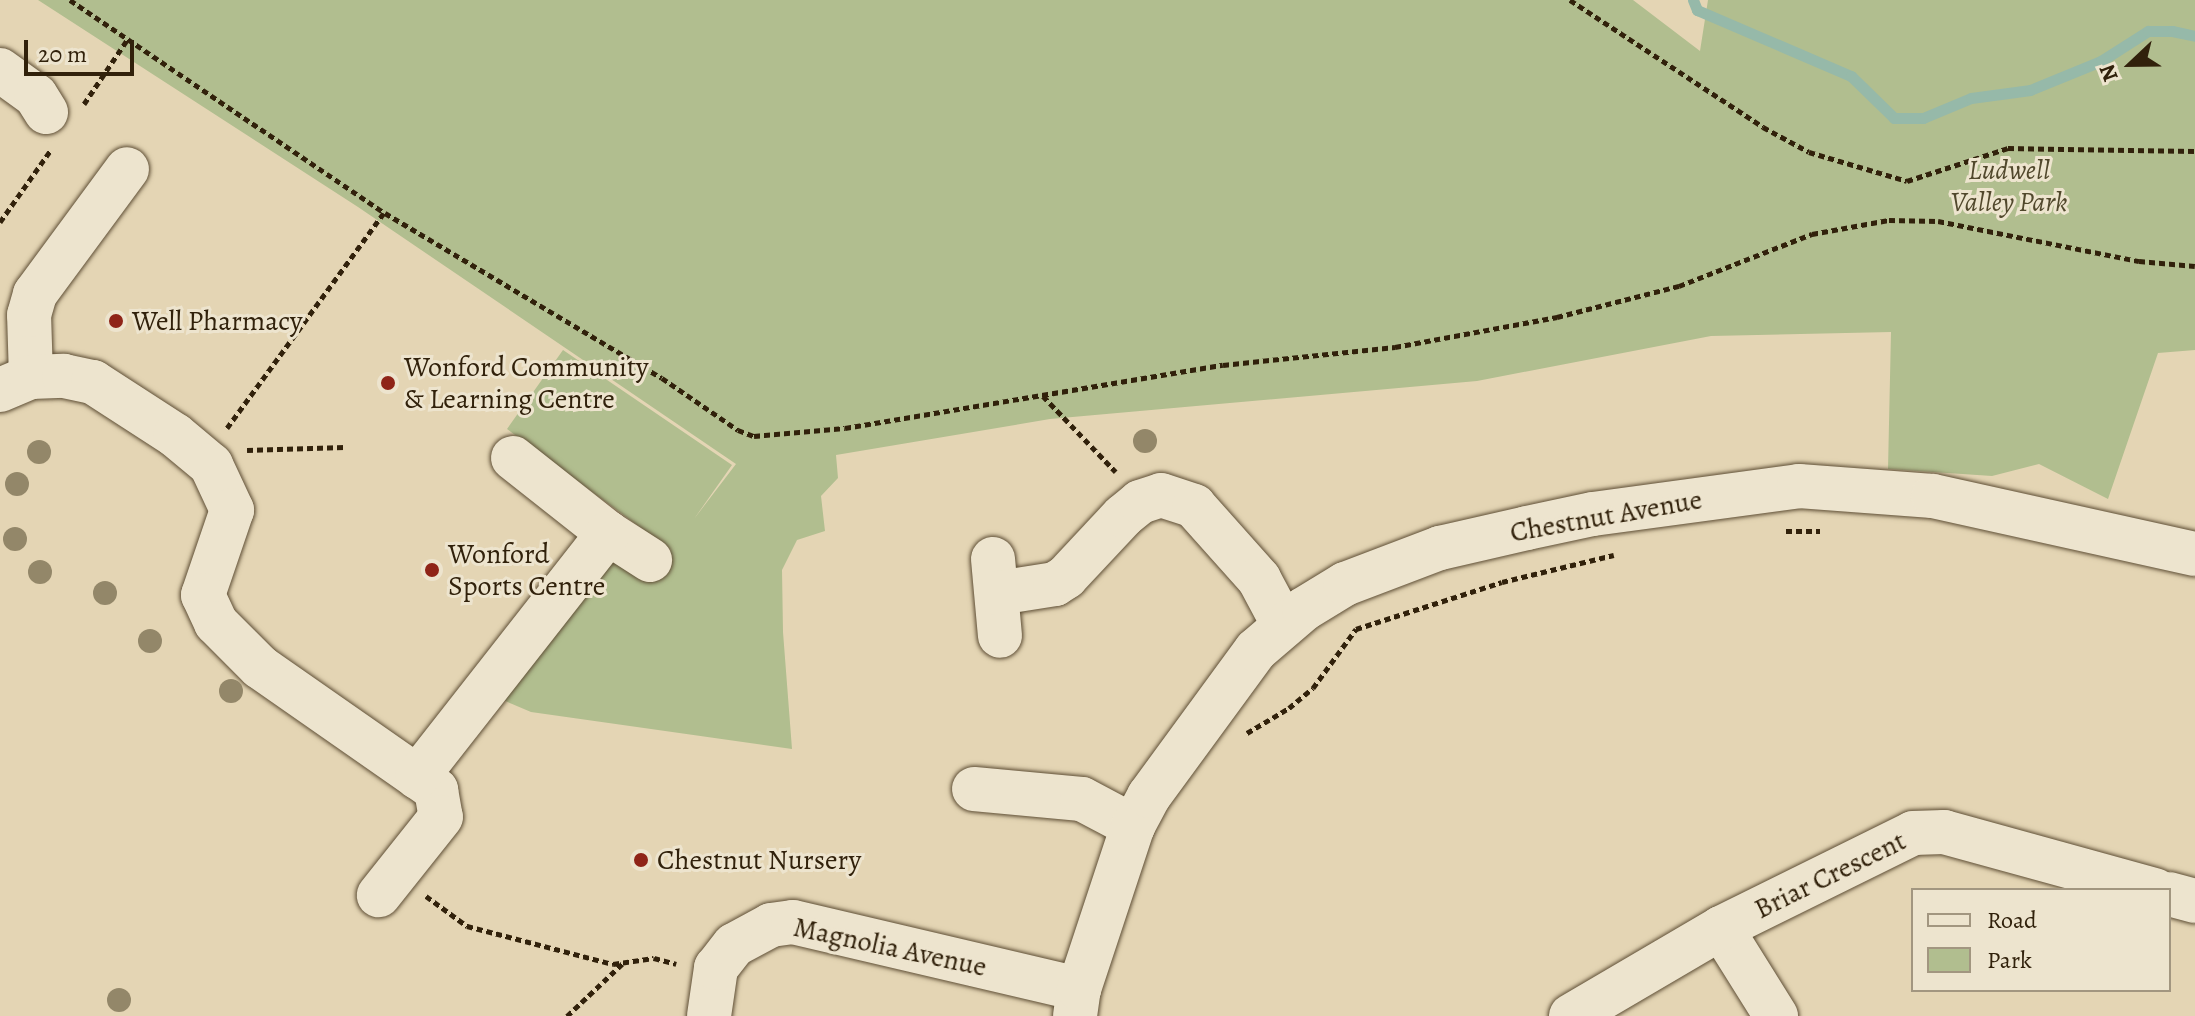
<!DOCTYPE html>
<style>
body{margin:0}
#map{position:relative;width:2195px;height:1016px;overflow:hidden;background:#e4d5b4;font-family:Alegreya,serif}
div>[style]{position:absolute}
.green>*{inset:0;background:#b1be8f}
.stream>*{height:11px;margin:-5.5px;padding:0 5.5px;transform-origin:5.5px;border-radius:5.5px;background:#96b9a9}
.path>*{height:5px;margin-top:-2.5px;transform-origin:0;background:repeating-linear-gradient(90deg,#31210b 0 6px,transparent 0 10px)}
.roads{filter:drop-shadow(0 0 2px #5e4e35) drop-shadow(0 0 2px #5e4e35)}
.minor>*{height:44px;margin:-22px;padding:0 22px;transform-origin:22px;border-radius:22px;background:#ede4ce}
.trees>*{width:24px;height:24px;margin:-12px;border-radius:50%;background:#938769}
.dots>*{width:22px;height:22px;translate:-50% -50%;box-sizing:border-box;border:4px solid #ede4ce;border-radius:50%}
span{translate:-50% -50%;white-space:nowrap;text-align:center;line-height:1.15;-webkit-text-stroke:6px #ede4ce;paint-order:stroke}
.park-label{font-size:28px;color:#51482c;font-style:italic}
.poi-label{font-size:28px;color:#31210b}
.left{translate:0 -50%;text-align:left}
.street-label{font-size:28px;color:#31210b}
.legend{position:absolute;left:1911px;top:888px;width:260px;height:104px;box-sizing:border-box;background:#ede4ce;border:2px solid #a29680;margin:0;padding:10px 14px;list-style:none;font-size:24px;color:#31210b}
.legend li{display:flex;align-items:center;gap:16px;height:40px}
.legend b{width:40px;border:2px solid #a29680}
.north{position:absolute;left:2091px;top:24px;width:80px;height:80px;-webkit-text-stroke:6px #ede4ce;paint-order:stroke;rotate:248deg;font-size:22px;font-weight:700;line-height:32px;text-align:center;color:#31210b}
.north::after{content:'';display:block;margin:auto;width:28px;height:36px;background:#31210b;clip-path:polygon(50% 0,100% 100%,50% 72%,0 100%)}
.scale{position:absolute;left:24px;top:40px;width:110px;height:36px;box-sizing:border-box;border:4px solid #31210b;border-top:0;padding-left:10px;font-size:24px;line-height:28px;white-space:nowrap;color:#31210b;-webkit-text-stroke:6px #ede4ce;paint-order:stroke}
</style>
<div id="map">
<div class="green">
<div style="clip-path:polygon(38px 0,1633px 0,1700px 51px,1708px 0,2195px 0,2195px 350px,2158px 353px,2108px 499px,2039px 464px,1992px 476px,1888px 469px,1891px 332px,1711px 336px,1477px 381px,1050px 419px,836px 455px,838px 478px,821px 496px,825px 531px,797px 540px,782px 570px,783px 632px,792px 749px,531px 712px,503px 700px,613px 558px,653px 572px,671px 550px,507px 429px,563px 350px,732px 465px,694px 519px,736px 464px,358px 207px)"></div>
</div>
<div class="stream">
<div style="left:1693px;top:0;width:11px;rotate:68deg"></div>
<div style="left:1697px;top:10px;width:168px;rotate:23.2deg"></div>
<div style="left:1851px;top:76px;width:60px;rotate:44.3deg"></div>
<div style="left:1894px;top:118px;width:29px"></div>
<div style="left:1923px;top:118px;width:52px;rotate:-22.6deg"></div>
<div style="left:1971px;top:98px;width:60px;rotate:-7.7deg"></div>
<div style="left:2030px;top:90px;width:77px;rotate:-22.2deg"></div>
<div style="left:2101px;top:61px;width:56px;rotate:-32.6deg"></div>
<div style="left:2148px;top:31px;width:24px"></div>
<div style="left:2172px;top:31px;width:24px;rotate:12deg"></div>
</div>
<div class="path">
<div style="left:70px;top:0;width:380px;rotate:34.1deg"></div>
<div style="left:385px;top:213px;width:322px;rotate:30.8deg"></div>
<div style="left:662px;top:378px;width:92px;rotate:34.4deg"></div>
<div style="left:738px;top:430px;width:17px;rotate:21deg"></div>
<div style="left:754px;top:436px;width:91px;rotate:-5deg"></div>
<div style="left:845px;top:428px;width:383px;rotate:-9.5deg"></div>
<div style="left:1223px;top:365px;width:173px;rotate:-6deg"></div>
<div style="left:1395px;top:347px;width:165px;rotate:-10.5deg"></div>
<div style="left:1557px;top:317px;width:126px;rotate:-14.3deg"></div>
<div style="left:1679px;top:286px;width:143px;rotate:-21.4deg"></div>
<div style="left:1812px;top:234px;width:78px;rotate:-10.3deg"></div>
<div style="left:1889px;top:220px;width:49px;rotate:1.2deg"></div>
<div style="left:1938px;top:221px;width:205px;rotate:11.3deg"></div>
<div style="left:2139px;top:261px;width:56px;rotate:5.1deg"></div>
<div style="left:1570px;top:0;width:231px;rotate:33.3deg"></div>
<div style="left:1763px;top:127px;width:52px;rotate:28.5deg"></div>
<div style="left:1809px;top:152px;width:102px;rotate:16.5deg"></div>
<div style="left:1907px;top:181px;width:106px;rotate:-18.1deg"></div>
<div style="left:2008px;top:148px;width:187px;rotate:0.9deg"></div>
<div style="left:84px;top:104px;width:77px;rotate:-56.1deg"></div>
<div style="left:0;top:222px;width:87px;rotate:-54.8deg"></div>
<div style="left:1043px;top:396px;width:105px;rotate:46.2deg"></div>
<div style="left:227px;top:428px;width:266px;rotate:-53.9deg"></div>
<div style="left:247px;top:450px;width:98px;rotate:-1.8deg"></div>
<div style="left:1786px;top:531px;width:34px"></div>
<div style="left:1247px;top:733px;width:49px;rotate:-30.8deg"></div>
<div style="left:1289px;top:708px;width:31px;rotate:-40deg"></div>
<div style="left:1313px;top:688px;width:73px;rotate:-53.9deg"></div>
<div style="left:1356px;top:629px;width:153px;rotate:-17.8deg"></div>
<div style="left:1502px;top:582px;width:115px;rotate:-13.6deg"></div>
<div style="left:426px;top:896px;width:51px;rotate:36.2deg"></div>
<div style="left:467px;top:926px;width:151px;rotate:14.6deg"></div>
<div style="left:613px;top:964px;width:41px;rotate:-8.3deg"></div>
<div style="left:654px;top:958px;width:23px;rotate:15deg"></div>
<div style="left:567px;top:1016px;width:77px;rotate:-43.4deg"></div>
</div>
<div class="roads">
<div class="minor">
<div style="left:0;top:70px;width:44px;rotate:35.8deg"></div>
<div style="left:36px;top:96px;width:19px;rotate:58deg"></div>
<div style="left:31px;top:377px;width:62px;rotate:-91.8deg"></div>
<div style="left:29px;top:315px;width:22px;rotate:-74deg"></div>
<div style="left:35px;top:294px;width:155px;rotate:-53.6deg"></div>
<div style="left:0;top:390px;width:34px;rotate:-23deg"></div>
<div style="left:31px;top:377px;width:33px;rotate:-2deg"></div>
<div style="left:64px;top:376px;width:30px;rotate:12deg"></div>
<div style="left:93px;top:382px;width:98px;rotate:32.9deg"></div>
<div style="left:175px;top:435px;width:47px;rotate:39.8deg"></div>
<div style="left:211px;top:465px;width:50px;rotate:65deg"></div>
<div style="left:232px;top:510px;width:90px;rotate:108.8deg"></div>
<div style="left:203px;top:595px;width:31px;rotate:65deg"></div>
<div style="left:216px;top:623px;width:62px;rotate:45deg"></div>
<div style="left:260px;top:667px;width:215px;rotate:34.9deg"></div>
<div style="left:436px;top:790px;width:27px;rotate:80deg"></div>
<div style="left:441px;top:817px;width:100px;rotate:128.5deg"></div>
<div style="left:513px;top:458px;width:121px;rotate:38.3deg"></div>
<div style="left:608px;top:533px;width:50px;rotate:32.7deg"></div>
<div style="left:993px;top:559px;width:77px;rotate:84.8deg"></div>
<div style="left:998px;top:593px;width:58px;rotate:-9deg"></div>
<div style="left:1055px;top:584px;width:13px;rotate:-32deg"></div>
<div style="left:1066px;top:577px;width:83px;rotate:-46.9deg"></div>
<div style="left:1123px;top:516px;width:22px;rotate:-39deg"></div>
<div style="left:1140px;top:502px;width:22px;rotate:-18deg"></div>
<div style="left:1161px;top:495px;width:35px;rotate:18deg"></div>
<div style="left:1194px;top:506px;width:98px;rotate:48.3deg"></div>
<div style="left:1259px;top:579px;width:51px;rotate:61.9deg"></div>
<div style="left:417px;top:777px;width:310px;rotate:-51.9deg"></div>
<div style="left:974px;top:789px;width:108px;rotate:5.3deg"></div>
<div style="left:1082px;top:799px;width:58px;rotate:27.9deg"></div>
<div style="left:2169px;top:894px;width:27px;rotate:15deg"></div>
<div style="left:1721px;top:928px;width:104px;rotate:58deg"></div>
<div style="left:709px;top:1016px;width:49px;rotate:-81.7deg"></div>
<div style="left:716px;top:968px;width:29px;rotate:-52deg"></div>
<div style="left:734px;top:945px;width:42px;rotate:-28.4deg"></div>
<div style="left:771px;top:925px;width:22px;rotate:-8deg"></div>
<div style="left:793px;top:922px;width:294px;rotate:13.2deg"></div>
<div style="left:1075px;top:1016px;width:27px;rotate:-82deg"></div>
<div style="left:1079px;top:989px;width:172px;rotate:-71.7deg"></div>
<div style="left:1133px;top:826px;width:34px;rotate:-62deg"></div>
<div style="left:1149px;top:796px;width:181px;rotate:-53.8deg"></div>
<div style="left:1256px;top:650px;width:63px;rotate:-40.5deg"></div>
<div style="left:1304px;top:609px;width:48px;rotate:-31.4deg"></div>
<div style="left:1345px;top:584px;width:102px;rotate:-20.8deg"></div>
<div style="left:1440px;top:548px;width:89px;rotate:-12.9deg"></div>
<div style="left:1527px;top:528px;width:67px;rotate:-12deg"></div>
<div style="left:1593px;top:514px;width:208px;rotate:-7.7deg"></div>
<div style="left:1799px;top:486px;width:134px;rotate:4.3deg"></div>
<div style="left:1933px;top:496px;width:268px;rotate:12.5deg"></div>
<div style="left:1571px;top:1016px;width:174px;rotate:-30.4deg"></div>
<div style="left:1721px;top:928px;width:214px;rotate:-26.3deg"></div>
<div style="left:1913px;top:833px;width:31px;rotate:-2deg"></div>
<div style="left:1944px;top:832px;width:219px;rotate:15.4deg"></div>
</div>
</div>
<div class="trees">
<div style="left:1145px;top:441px"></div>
<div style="left:39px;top:452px"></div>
<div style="left:17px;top:484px"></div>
<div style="left:15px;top:539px"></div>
<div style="left:40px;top:572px"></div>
<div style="left:105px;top:593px"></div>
<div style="left:150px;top:641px"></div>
<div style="left:231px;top:691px"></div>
<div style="left:119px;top:1000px"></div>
</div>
<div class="dots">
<div style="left:116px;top:321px;background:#8f2418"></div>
<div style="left:388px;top:383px;background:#8f2418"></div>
<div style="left:432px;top:570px;background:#8f2418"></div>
<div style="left:641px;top:860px;background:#8f2418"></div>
</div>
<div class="park-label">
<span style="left:2009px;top:186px">Ludwell<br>Valley Park</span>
</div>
<div class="poi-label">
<span class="left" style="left:132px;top:321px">Well Pharmacy</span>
<span class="left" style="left:404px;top:383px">Wonford Community<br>&amp; Learning Centre</span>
<span class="left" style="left:448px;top:570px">Wonford<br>Sports Centre</span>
<span class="left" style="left:657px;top:860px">Chestnut Nursery</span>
</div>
<div class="street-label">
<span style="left:1606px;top:516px;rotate:-10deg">Chestnut Avenue</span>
<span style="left:1830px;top:875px;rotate:-26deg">Briar Crescent</span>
<span style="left:890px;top:947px;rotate:12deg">Magnolia Avenue</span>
</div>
<ul class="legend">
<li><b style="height:10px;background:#ede4ce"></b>Road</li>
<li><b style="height:22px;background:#b1be8f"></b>Park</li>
</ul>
<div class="north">N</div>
<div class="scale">20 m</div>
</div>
